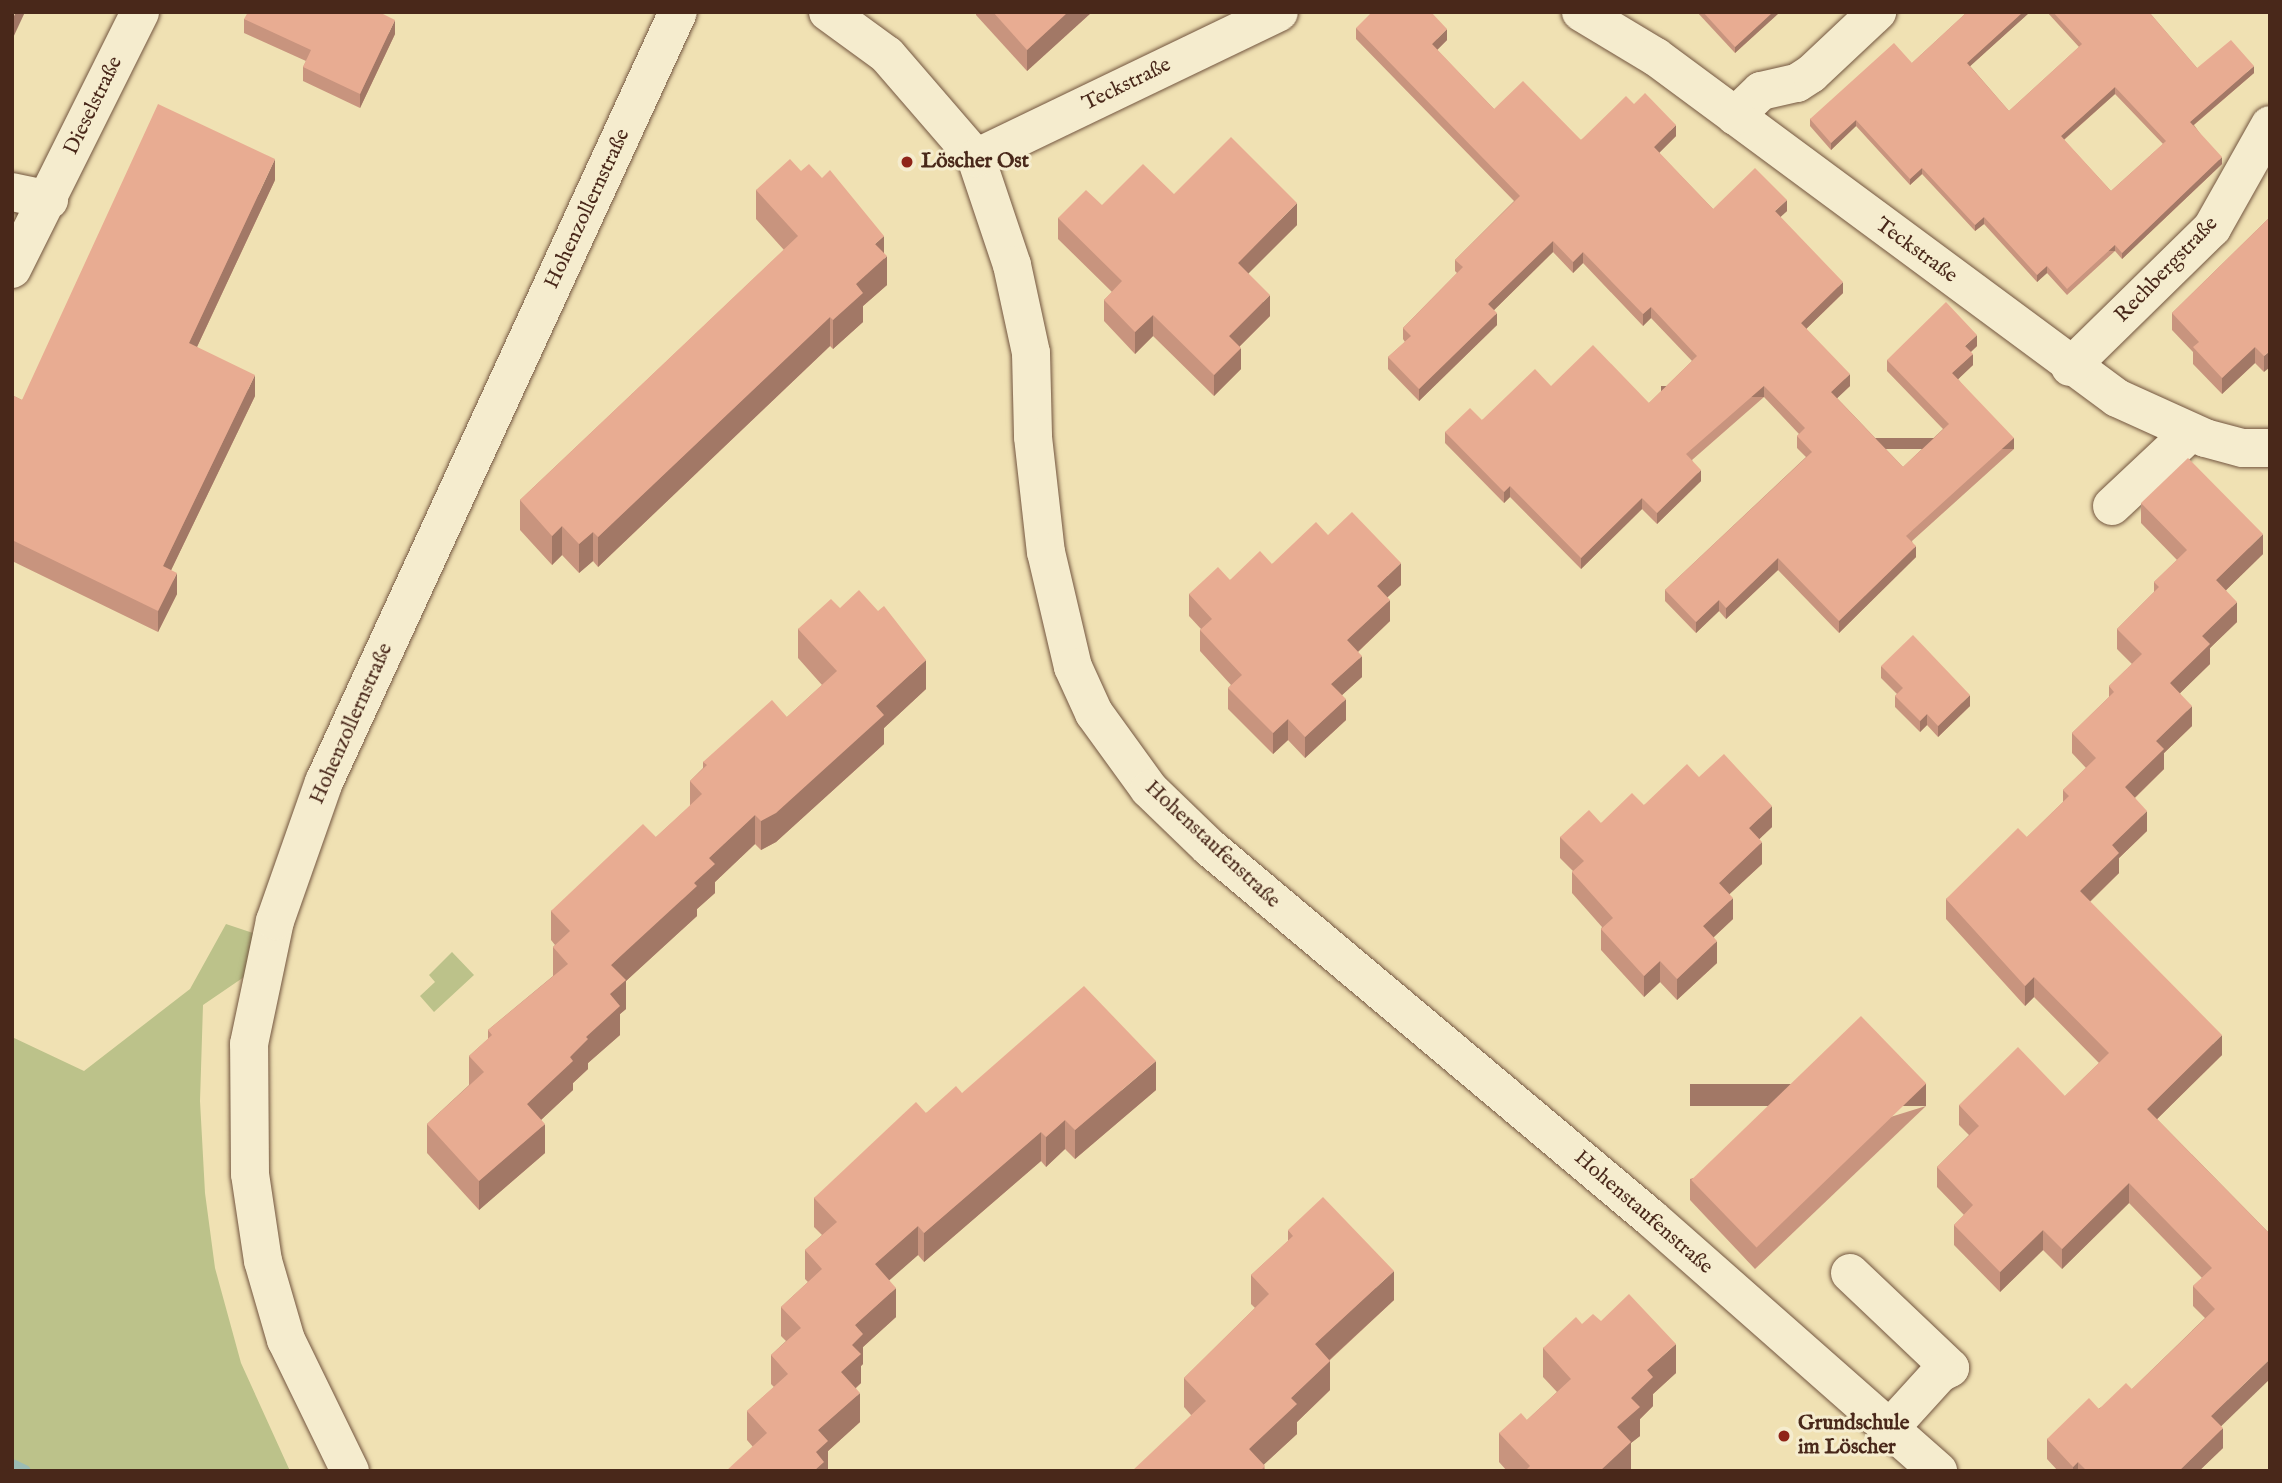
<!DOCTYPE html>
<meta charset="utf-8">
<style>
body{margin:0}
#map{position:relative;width:2282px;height:1483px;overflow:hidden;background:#f0e1b3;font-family:"IM FELL English",serif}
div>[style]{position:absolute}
.green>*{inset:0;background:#bcc28a}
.stream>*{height:12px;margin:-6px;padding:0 6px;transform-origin:6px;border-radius:6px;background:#9bbcb4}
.roads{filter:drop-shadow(0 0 2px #735640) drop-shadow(0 0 2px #735640)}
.minor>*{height:38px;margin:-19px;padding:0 19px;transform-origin:19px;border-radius:19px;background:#f5ecce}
.wall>*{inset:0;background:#c8947e}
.shaded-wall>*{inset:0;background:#a27866;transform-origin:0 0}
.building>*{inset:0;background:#e8ac92;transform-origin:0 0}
.dots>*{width:19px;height:19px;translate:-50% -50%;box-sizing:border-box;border:4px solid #f5ecce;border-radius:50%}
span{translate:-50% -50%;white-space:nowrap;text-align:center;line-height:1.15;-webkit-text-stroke:6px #f5ecce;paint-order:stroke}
.street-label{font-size:21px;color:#49281a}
.poi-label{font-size:21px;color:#49281a;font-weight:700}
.left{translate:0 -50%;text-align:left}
.frame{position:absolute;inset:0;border:14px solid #49281a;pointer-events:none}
</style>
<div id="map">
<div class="green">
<div style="clip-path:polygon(226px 924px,271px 939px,244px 977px,203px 1005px,200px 1101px,205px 1193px,215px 1268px,241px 1363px,290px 1471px,12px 1471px,12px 1037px,84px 1071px,190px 989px)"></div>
<div style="clip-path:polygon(452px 952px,474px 975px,434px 1012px,420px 996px,435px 982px,429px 975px)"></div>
</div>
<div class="stream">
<div style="left:12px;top:1465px;width:14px;rotate:25deg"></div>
</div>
<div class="roads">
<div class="minor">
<div style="left:828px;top:12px;width:73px;rotate:36.1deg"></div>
<div style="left:887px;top:55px;width:136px;rotate:49.2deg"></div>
<div style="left:976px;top:158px;width:113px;rotate:71.4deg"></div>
<div style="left:1012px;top:265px;width:90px;rotate:77.8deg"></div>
<div style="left:1031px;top:353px;width:84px;rotate:88.6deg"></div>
<div style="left:1033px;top:437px;width:116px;rotate:83.6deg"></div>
<div style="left:1046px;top:552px;width:118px;rotate:76.8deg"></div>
<div style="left:1073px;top:667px;width:51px;rotate:65.5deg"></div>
<div style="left:1094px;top:713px;width:94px;rotate:54.1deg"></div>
<div style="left:1149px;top:789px;width:83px;rotate:44deg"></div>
<div style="left:1209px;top:847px;width:577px;rotate:40.01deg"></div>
<div style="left:1651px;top:1218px;width:383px;rotate:41.4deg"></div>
<div style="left:1581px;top:12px;width:87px;rotate:31deg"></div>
<div style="left:1656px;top:57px;width:573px;rotate:36.49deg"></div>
<div style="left:2117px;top:398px;width:97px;rotate:24.4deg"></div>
<div style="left:2205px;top:438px;width:39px;rotate:15deg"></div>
<div style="left:2243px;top:448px;width:27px"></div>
<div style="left:1735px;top:116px;width:36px;rotate:-44deg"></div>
<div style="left:1761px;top:91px;width:37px;rotate:-13deg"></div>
<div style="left:1797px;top:83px;width:17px;rotate:-33deg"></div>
<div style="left:1811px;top:74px;width:91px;rotate:-43.2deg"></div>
<div style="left:976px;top:158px;width:336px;rotate:-25.7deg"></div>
<div style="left:12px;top:192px;width:38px;rotate:12deg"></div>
<div style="left:12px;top:269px;width:287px;rotate:-63.5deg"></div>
<div style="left:2070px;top:367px;width:199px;rotate:-44.4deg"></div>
<div style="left:2212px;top:228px;width:118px;rotate:-60.6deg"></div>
<div style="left:2112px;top:506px;width:108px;rotate:-43.1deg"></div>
<div style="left:1850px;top:1273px;width:138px;rotate:43.5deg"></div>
<div style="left:1950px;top:1368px;width:11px;rotate:153deg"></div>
<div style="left:1940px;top:1373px;width:76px;rotate:132.3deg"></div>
<div style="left:350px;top:1471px;width:146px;rotate:-116deg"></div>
<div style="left:286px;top:1340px;width:82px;rotate:-106.2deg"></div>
<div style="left:263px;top:1261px;width:88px;rotate:-98.5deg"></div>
<div style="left:250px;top:1174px;width:130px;rotate:-90.4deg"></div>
<div style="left:249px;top:1044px;width:126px;rotate:-78.1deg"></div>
<div style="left:275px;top:921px;width:147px;rotate:-70.6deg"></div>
<div style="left:324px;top:782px;width:847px;rotate:-65.31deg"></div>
</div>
</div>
<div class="wall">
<div style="clip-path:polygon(976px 12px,1092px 12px,1027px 71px,976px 15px)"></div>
<div style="clip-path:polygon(1697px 12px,1780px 12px,1735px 53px)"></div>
<div style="clip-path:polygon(evenodd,1963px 12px,2030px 12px,1970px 66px,2009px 111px,2079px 47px,2047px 12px,2149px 12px,2197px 68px,2254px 73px,2194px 125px,2222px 164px,2122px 259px,2115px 251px,2067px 295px,2047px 273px,2037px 282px,1984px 224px,1975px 231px,1922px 174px,1910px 185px,1856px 126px,1831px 150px,1810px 126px,1810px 119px,1912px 63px,1965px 14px,1963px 12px,2115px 94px,2163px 144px,2111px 191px,2064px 140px,2115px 94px)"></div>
<div style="clip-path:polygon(244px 19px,395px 34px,360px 108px,303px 81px,303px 67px,306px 61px,244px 33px)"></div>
<div style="clip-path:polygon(1356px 28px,1447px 40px,1437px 50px,1494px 109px,1581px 140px,1634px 104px,1676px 136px,1659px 153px,1713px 209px,1787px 211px,1780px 217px,1843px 293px,1806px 329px,1850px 386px,1837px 398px,1903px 467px,1943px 429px,1887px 371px,1887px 360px,1977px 346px,1971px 352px,1973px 365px,1958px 379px,2014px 449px,1912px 541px,1916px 557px,1839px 633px,1778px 570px,1726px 619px,1719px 611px,1696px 633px,1665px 601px,1665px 590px,1806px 457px,1797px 448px,1797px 436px,1799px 434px,1764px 397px,1692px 460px,1701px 481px,1657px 524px,1642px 509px,1581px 569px,1510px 497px,1504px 503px,1445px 443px,1445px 432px,1482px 420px,1551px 386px,1649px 403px,1692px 361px,1651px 318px,1643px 326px,1583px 263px,1573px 273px,1553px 252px,1494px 310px,1497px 325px,1419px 401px,1388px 369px,1388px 357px,1405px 342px,1403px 339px,1403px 328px,1457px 273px,1455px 271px,1455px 260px,1514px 201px,1356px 39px)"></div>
<div style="clip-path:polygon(801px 171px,884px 253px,887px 285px,863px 306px,863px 322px,833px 349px,830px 346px,598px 567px,593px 561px,579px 573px,562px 555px,552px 565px,520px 530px,520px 500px,784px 250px,756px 219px,756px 190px)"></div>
<div style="clip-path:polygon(275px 180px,197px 347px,255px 396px,171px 570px,177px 594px,158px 632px,12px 561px,12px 395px,22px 400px)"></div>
<div style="clip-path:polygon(1174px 194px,1297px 225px,1248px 273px,1270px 316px,1240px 346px,1241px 369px,1214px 396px,1153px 336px,1135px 354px,1104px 321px,1104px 300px,1112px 292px,1058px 239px,1058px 218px,1102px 205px)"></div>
<div style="clip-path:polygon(2270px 217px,2264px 372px,2255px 363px,2222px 394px,2193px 364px,2193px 352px,2172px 330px,2172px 313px)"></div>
<div style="clip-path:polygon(2141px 503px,2263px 554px,2226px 590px,2237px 622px,2210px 648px,2210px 664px,2180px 693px,2192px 726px,2164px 753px,2164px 769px,2135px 798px,2147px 831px,2119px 858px,2119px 873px,2090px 902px,2222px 1055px,2157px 1119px,2270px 1234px,2221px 1427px,2223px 1448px,2199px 1471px,2058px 1471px,2047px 1459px,2047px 1439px,2132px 1389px,2205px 1318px,2193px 1306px,2193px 1286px,2202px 1278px,2129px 1203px,2062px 1269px,2043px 1250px,2000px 1292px,1954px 1245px,1954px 1225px,1964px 1215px,1937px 1187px,1937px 1167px,1969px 1135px,1959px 1125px,1959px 1105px,2065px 1096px,2099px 1063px,2034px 997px,2025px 1006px,1946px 919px,1946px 899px,2027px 837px,2063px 802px,2063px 790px,2086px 768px,2072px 753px,2072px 733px,2109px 697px,2109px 686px,2132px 664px,2117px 649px,2117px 629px,2154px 592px,2154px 582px,2177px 560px,2141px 523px)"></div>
<div style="clip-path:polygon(1328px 535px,1401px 585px,1387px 597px,1390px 621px,1358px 652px,1362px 677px,1342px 695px,1346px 720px,1305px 758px,1288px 740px,1273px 754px,1228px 709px,1228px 688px,1231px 685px,1200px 651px,1200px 630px,1201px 629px,1189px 616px,1189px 594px,1230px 580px,1272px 564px)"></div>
<div style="clip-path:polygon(840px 608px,926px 689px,884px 728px,884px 744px,776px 842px,761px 850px,755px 844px,715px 882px,715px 893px,697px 909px,697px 916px,626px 981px,626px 1009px,620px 1014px,620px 1035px,588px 1063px,588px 1069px,573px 1083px,573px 1090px,541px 1120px,545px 1153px,479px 1210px,427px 1153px,427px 1124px,469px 1085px,469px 1056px,488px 1039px,488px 1030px,553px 976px,553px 947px,555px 945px,551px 940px,551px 911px,656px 837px,690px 806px,690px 781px,703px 768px,703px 762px,787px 717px,822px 685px,798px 658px,798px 629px)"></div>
<div style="clip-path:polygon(1881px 666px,1970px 706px,1938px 737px,1927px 725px,1920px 732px,1895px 707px,1895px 696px,1897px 694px,1881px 678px)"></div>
<div style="clip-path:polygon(1699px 777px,1772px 827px,1759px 839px,1762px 864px,1729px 894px,1733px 919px,1714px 937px,1717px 963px,1677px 1000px,1660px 982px,1644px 997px,1601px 950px,1601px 929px,1602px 927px,1572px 893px,1572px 872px,1573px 871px,1560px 858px,1560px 837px,1601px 823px,1644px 805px)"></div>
<div style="clip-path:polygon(1156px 1090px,1075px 1159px,1065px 1149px,1046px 1167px,1041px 1161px,924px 1262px,918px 1255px,889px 1280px,896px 1317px,863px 1347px,863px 1364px,861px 1366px,861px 1383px,856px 1388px,860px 1422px,828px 1451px,828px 1471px,753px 1447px,747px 1440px,747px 1411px,774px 1387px,771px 1384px,771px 1355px,786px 1341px,781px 1336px,781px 1307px,808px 1282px,805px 1279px,805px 1250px,822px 1235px,814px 1227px,814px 1198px,926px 1113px,962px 1093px)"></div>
<div style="clip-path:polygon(1926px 1106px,1755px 1269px,1690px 1200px,1690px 1179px)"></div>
<div style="clip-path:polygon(1288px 1230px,1394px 1300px,1330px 1360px,1330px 1390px,1297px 1422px,1297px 1434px,1264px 1464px,1265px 1471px,1191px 1415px,1184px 1407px,1184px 1378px,1255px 1308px,1251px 1304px,1251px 1275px,1288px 1241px)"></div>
<div style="clip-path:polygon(1601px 1321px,1676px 1373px,1653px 1394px,1653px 1406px,1640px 1419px,1640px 1436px,1631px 1443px,1631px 1471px,1507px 1471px,1499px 1462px,1499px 1433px,1527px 1420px,1557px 1392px,1543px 1377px,1543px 1348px,1582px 1324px)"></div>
</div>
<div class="shaded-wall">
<div style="clip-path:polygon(16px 12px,25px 12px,12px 40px,12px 20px)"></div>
<div style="clip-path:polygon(1068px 12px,1092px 12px,1027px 71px,1027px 50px)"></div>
<div style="clip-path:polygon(1773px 12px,1780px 12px,1735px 53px,1735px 47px)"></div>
<div style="clip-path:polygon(2023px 12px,2030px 12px,1967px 69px,1967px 63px)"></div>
<div style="clip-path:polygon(395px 20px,395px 34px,360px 108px,360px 94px)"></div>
<div style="clip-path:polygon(1447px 29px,1447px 40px,1432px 55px,1432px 44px)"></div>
<div style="clip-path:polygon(2254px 66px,2254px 73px,2190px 128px,2190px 122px)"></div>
<div style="clip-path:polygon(2115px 87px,2115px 94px,2061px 142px,2061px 136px)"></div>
<div style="clip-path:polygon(1856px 120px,1856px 126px,1831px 150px,1831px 143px)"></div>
<div style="clip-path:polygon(1676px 125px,1676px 136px,1654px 158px,1654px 147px)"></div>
<div style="clip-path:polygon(2222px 157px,2222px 164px,2122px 259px,2122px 253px)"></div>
<div style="clip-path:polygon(275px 159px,275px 180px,189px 364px,189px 343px)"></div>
<div style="clip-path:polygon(1922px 168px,1922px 174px,1910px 185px,1910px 179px)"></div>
<div style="clip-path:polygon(1787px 200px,1787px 211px,1775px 222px,1775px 211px)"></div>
<div style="clip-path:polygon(1297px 203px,1297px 225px,1238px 284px,1238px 263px)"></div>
<div style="clip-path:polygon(1984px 217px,1984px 224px,1975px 231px,1975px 225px)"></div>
<div style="clip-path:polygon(884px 236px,884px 259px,887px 256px,887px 285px,863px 306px,863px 322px,833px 349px,833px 320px,856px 284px,875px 244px)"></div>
<div style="clip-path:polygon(1553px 241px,1553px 252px,1488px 316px,1488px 304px)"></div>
<div style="left:2115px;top:245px;width:6px;height:65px;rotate:90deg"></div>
<div style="clip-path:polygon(1583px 252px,1583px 263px,1573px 273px,1573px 262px)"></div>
<div style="clip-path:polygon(2047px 266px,2047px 273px,2037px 282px,2037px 275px)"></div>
<div style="clip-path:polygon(1843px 282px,1843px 293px,1801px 334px,1801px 323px)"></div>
<div style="clip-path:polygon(1270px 295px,1270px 316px,1229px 357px,1229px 336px)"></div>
<div style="clip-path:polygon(1651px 307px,1651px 318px,1643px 326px,1643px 314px)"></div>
<div style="clip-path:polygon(1497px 313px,1497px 325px,1419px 401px,1419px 389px)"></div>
<div style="clip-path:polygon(1153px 315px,1153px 336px,1135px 354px,1135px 332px)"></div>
<div style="clip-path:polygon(830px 317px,830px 346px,598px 567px,598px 537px)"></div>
<div style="clip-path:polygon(1977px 335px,1977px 346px,1965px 357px,1965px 346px)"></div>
<div style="clip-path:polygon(2255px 347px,2255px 363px,2222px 394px,2222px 378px)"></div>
<div style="clip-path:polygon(1241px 348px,1241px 369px,1214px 396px,1214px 375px)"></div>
<div style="clip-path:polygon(2270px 351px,2270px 367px,2264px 372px,2264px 356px)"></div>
<div style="clip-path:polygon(1973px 354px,1973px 365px,1952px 385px,1952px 373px)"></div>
<div style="clip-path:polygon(1850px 374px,1850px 386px,1831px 404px,1831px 392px)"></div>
<div style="clip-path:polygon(255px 375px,255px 396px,163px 587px,163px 566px)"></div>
<div style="left:1764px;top:386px;width:11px;height:103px;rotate:90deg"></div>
<div style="left:2014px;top:438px;width:11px;height:146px;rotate:90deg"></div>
<div style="clip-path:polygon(1701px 470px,1701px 481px,1657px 524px,1657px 513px)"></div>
<div style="clip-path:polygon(1510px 486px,1510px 497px,1504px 503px,1504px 492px)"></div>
<div style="clip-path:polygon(1642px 498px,1642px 509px,1581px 569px,1581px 558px)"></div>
<div style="clip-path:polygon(562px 526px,562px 555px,552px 565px,552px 536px)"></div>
<div style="clip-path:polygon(593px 532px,593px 561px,579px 573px,579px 544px)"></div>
<div style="clip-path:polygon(2263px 534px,2263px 554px,2216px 600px,2216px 580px)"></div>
<div style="clip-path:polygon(1916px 546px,1916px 557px,1839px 633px,1839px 621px)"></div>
<div style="clip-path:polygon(1778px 558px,1778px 570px,1726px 619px,1726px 608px)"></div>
<div style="clip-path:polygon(1401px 563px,1401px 585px,1377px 607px,1377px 586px)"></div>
<div style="clip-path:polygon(177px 573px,177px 594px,158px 632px,158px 611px)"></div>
<div style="clip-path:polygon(1390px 600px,1390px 621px,1347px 662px,1347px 640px)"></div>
<div style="clip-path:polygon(1719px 600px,1719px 611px,1696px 633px,1696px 622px)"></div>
<div style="clip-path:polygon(2237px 602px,2237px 622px,2210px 648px,2210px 664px,2170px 703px,2170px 683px,2202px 636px)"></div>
<div style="clip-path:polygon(1362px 656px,1362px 677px,1331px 705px,1331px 684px)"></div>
<div style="clip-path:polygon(926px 660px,926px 689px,884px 728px,884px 744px,776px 842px,761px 850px,761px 821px,876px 706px)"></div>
<div style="clip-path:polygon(1970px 695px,1970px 706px,1938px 737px,1938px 726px)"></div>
<div style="clip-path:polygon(1346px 699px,1346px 720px,1305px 758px,1305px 737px)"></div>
<div style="clip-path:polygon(2192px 706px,2192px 726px,2164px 753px,2164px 769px,2125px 807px,2125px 787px,2156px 741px)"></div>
<div style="clip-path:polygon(1927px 714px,1927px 725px,1920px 732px,1920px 721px)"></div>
<div style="clip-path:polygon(1288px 719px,1288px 740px,1273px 754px,1273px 733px)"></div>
<div style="clip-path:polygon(1772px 806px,1772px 827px,1749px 849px,1749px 828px)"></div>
<div style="clip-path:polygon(2147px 811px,2147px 831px,2119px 858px,2119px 873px,2080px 911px,2080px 891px,2112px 845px)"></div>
<div style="clip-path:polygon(755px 815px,755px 844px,715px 882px,715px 893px,697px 909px,697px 916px,626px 981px,626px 1009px,620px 1014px,620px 1035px,588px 1063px,588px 1069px,573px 1083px,573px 1090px,527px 1133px,527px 1104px,570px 1057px,586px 1037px,611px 965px,694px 883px,709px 858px)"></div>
<div style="clip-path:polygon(1762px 842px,1762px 864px,1719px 904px,1719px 883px)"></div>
<div style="clip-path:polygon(1733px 898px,1733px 919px,1703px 947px,1703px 926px)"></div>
<div style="clip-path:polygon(1717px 941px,1717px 963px,1677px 1000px,1677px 979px)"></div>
<div style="clip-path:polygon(1660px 961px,1660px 982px,1644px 997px,1644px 976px)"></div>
<div style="clip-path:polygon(2034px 977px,2034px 997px,2025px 1006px,2025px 986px)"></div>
<div style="clip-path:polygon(2222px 1035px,2222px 1055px,2147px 1129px,2147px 1109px)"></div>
<div style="clip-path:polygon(1156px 1061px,1156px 1090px,1075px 1159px,1075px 1130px)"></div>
<div style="left:1926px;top:1084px;width:22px;height:236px;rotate:90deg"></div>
<div style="clip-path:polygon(1065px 1120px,1065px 1149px,1046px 1167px,1046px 1137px)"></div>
<div style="clip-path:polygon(545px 1124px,545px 1153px,479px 1210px,479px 1181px)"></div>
<div style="clip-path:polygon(1041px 1132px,1041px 1161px,924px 1262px,924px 1233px)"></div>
<div style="clip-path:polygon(2129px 1183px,2129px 1203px,2062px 1269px,2062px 1249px)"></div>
<div style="clip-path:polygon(918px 1226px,918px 1255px,875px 1293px,875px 1264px)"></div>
<div style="clip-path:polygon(2043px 1230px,2043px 1250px,2000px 1292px,2000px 1272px)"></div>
<div style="clip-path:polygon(1394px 1271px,1394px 1300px,1315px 1373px,1315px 1344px)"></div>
<div style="clip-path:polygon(896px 1288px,896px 1317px,863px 1347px,863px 1364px,861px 1366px,861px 1383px,841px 1401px,841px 1372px,852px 1345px,855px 1325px)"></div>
<div style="clip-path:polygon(1676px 1344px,1676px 1373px,1653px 1394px,1653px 1406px,1640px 1419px,1640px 1436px,1631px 1443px,1631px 1471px,1600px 1471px,1617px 1427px,1631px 1398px,1647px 1370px)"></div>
<div style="clip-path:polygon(2270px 1359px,2270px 1379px,2211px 1436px,2211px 1416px)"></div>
<div style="clip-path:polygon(1330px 1361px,1330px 1390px,1297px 1422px,1297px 1434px,1257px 1471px,1249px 1449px,1291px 1398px)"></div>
<div style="clip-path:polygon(860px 1393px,860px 1422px,828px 1451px,828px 1471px,814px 1471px,818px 1430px)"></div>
<div style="clip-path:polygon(2223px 1428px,2223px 1448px,2199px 1471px,2179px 1471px)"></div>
<div style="clip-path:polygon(2078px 1462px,2078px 1471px,2073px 1471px,2073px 1467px)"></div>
</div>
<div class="building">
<div style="clip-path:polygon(248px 12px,379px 12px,395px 20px,360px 94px,303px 67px,311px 50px,244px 19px)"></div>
<div style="clip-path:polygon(993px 12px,1068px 12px,1027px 50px)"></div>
<div style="clip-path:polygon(1372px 12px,1431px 12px,1447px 29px,1432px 44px,1494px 109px,1523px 81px,1581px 140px,1626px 96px,1634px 104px,1645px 93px,1676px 125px,1654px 147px,1713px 209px,1755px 168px,1787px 200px,1775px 211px,1843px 282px,1801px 323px,1850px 374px,1831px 392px,1903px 467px,1949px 424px,1887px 360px,1946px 302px,1977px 335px,1965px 346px,1973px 354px,1952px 373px,2014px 438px,1906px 536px,1916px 546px,1839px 621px,1778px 558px,1726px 608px,1719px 600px,1696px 622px,1665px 590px,1812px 452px,1797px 436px,1805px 428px,1764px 386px,1686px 454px,1701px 470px,1657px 513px,1642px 498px,1581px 558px,1510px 486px,1504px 492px,1445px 432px,1470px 408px,1482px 420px,1535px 369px,1551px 386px,1593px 345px,1649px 403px,1697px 356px,1651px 307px,1643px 314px,1583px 252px,1573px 262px,1553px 241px,1488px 304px,1497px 313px,1419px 389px,1388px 357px,1411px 336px,1403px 328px,1463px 267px,1455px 260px,1520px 196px,1356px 28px)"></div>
<div style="clip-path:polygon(1703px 12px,1773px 12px,1735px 47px)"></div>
<div style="clip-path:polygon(evenodd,1967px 12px,2023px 12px,1967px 63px,2009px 111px,2082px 44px,2053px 12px,2149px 12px,2197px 68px,2231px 40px,2254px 66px,2190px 122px,2222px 157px,2122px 253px,2115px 245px,2067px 289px,2047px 266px,2037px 275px,1984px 217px,1975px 225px,1922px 168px,1910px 179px,1856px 120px,1831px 143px,1810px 119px,1894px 43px,1912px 63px,1967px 12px,2115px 87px,2166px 141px,2111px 191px,2061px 136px,2115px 87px)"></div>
<div style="clip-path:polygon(158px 104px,275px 159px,189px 343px,255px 375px,163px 566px,177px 573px,158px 611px,12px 540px,12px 395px,22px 400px)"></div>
<div style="clip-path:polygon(1231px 137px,1297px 203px,1238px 263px,1270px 295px,1229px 336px,1241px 348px,1214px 375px,1153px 315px,1135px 332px,1104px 300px,1122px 281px,1058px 218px,1086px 190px,1102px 205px,1143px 164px,1174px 194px)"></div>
<div style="clip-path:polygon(790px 159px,801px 171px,809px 164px,822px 178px,830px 170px,884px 236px,875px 244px,887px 256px,856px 284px,863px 293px,833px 320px,830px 317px,598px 537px,593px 532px,579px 544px,562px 526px,552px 536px,520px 500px,798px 236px,756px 190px)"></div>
<div style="clip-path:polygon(2270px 217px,2270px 351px,2264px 356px,2255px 347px,2222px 378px,2193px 347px,2199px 342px,2172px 313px)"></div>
<div style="clip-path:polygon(2188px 458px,2263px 534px,2216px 580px,2237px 602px,2202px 636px,2210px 644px,2170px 683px,2192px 706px,2156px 741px,2164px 749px,2125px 787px,2147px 811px,2112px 845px,2119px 853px,2080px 891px,2222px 1035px,2147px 1109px,2270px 1234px,2270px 1325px,2269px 1326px,2270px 1327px,2270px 1359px,2211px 1416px,2223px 1428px,2179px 1471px,2087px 1471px,2078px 1462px,2073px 1467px,2047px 1439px,2089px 1398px,2099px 1409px,2126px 1383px,2132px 1389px,2215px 1309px,2193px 1286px,2212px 1268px,2129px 1183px,2062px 1249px,2043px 1230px,2000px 1272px,1954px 1225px,1973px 1205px,1937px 1167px,1979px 1126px,1959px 1105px,2018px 1047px,2065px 1096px,2109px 1053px,2034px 977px,2025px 986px,1946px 899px,2018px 828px,2027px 837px,2069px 796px,2063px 790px,2096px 758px,2072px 733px,2114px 692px,2109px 686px,2142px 654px,2117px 629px,2159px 587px,2154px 582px,2187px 550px,2141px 503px)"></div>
<div style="clip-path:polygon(1352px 512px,1401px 563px,1377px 586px,1390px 600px,1347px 640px,1362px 656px,1331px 684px,1346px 699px,1305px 737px,1288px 719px,1273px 733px,1228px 688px,1242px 675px,1200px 630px,1212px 619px,1189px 594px,1218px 567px,1230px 580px,1260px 551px,1272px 564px,1316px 522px,1328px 535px)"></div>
<div style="clip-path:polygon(859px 590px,878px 611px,884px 606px,926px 660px,876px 706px,884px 715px,776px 813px,761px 821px,755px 815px,709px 858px,715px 864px,694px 883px,697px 886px,611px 965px,626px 980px,610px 994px,620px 1006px,586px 1037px,588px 1039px,570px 1057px,573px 1061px,527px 1104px,545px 1124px,479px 1181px,427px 1124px,484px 1072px,469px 1056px,492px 1035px,488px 1030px,568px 964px,553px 947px,570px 931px,551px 911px,643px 824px,656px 837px,702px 794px,690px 781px,707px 765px,703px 762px,772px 700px,787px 717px,837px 671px,798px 629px,831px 599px,840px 608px)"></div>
<div style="clip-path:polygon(1913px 635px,1970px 695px,1938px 726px,1927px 714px,1920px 721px,1895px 696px,1903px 688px,1881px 666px)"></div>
<div style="clip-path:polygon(1724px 754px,1772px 806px,1749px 828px,1762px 842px,1719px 883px,1733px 898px,1703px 926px,1717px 941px,1677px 979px,1660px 961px,1644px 976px,1601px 929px,1613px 918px,1572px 872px,1584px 861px,1560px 837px,1589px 810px,1601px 823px,1632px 793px,1644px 805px,1687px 764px,1699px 777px)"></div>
<div style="clip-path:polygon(1084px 986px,1156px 1061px,1075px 1130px,1065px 1120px,1046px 1137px,1041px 1132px,924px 1233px,918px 1226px,875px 1264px,896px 1288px,855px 1325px,863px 1334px,852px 1345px,861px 1354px,841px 1372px,860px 1393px,818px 1430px,828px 1441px,816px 1452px,824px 1462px,814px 1471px,726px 1471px,767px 1433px,747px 1411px,788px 1374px,771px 1355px,801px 1328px,781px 1307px,822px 1269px,805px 1250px,837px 1222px,814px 1198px,916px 1102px,926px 1113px,956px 1086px,962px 1093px)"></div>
<div style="left:1861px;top:1016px;width:94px;height:236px;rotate:46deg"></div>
<div style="clip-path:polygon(1323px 1197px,1394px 1271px,1315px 1344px,1330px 1361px,1291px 1398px,1297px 1404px,1249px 1449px,1265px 1466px,1260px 1471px,1132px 1471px,1206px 1401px,1184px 1378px,1269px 1294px,1251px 1275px,1293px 1236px,1288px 1230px)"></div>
<div style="clip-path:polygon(1629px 1294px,1676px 1344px,1647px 1370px,1653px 1377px,1631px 1398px,1640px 1407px,1617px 1427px,1631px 1442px,1600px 1471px,1525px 1471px,1530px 1466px,1499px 1433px,1521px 1413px,1527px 1420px,1571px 1379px,1543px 1348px,1576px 1317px,1582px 1324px,1593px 1314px,1601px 1321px)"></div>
</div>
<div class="dots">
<div style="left:907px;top:162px;background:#8f2418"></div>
<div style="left:1784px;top:1436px;background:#8f2418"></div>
</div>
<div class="street-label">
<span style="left:1127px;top:85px;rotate:-26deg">Teckstraße</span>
<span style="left:94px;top:106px;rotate:-64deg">Dieselstraße</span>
<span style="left:588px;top:209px;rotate:-65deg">Hohenzollernstraße</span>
<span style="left:1916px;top:251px;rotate:36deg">Teckstraße</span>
<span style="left:2167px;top:270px;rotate:-46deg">Rechbergstraße</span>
<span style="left:352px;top:724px;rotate:-66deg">Hohenzollernstraße</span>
<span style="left:1212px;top:845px;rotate:43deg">Hohenstaufenstraße</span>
<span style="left:1643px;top:1213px;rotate:41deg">Hohenstaufenstraße</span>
</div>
<div class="poi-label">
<span class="left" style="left:921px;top:162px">Löscher Ost</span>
<span class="left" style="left:1798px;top:1436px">Grundschule<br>im Löscher</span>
</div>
<div class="frame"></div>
</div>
